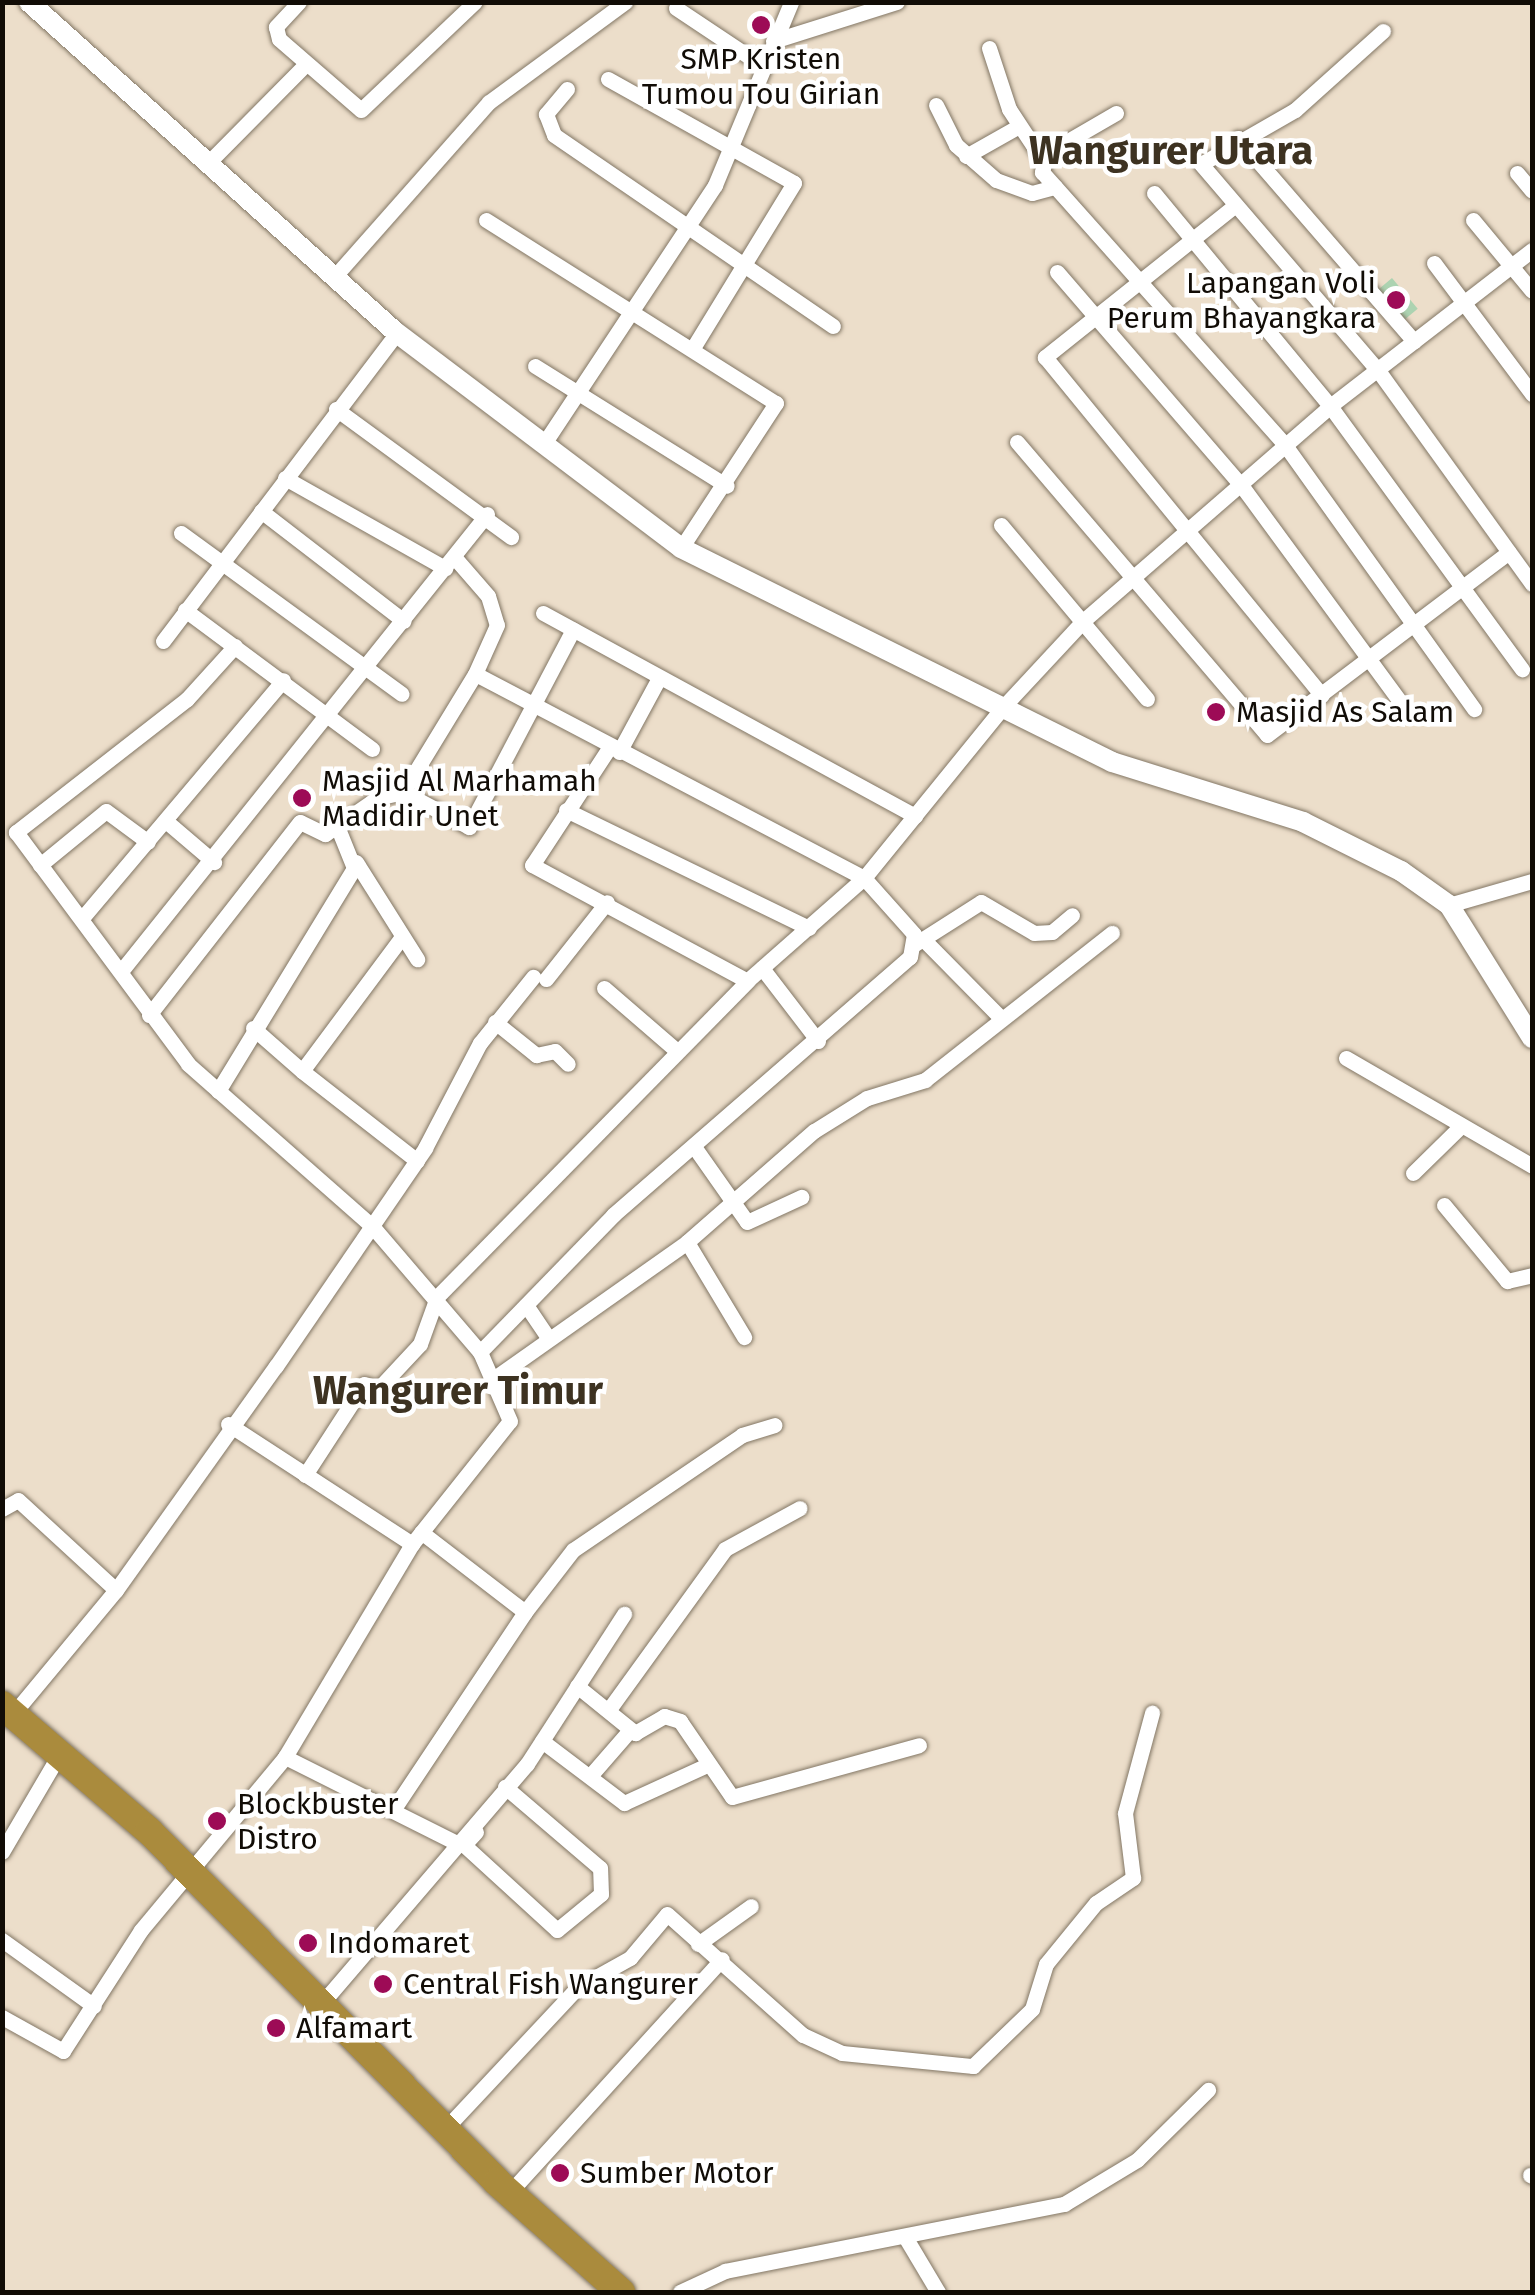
<!DOCTYPE html>
<style>
body{margin:0}
#map{position:relative;width:1535px;height:2295px;overflow:hidden;background:#ecdeca;font-family:"Fira Sans",sans-serif}
div>[style]{position:absolute}
.green>*{inset:0;background:#acd3b1;transform-origin:0 0}
.roads{filter:drop-shadow(0 0 2px #827664) drop-shadow(0 0 2px #827664)}
.street>*{height:15px;margin:-7.5px;padding:0 7.5px;transform-origin:7.5px;border-radius:7.5px;background:#fff}
.secondary>*{height:20px;margin:-10px;padding:0 10px;transform-origin:10px;border-radius:10px;background:#fff}
.highway>*{height:28px;margin:-14px;padding:0 14px;transform-origin:14px;border-radius:14px;background:#aa8b3d}
.dots>*{width:28px;height:28px;translate:-50% -50%;box-sizing:border-box;border:5px solid #fff;border-radius:50%}
span{translate:-50% -50%;white-space:nowrap;text-align:center;line-height:1.15;-webkit-text-stroke:9px #fff;paint-order:stroke}
.poi-label{font-size:30px;color:#110c06}
.right{translate:-100% -50%;text-align:right}
.left{translate:0 -50%;text-align:left}
.district-label{font-size:40px;color:#3d3221;font-weight:700}
.frame{position:absolute;inset:0;border:5px solid #110c06;pointer-events:none}
</style>
<div id="map">
<div class="green">
<div style="left:1392px;top:278px;width:40px;height:24px;rotate:50deg"></div>
</div>
<div class="roads">
<div class="street">
<div style="left:299px;top:2px;width:34px;rotate:133deg"></div>
<div style="left:276px;top:27px;width:12px;rotate:76deg"></div>
<div style="left:279px;top:39px;width:108px;rotate:40.9deg"></div>
<div style="left:361px;top:110px;width:157px;rotate:-43.5deg"></div>
<div style="left:676px;top:8px;width:105px;rotate:33.7deg"></div>
<div style="left:1383px;top:31px;width:118px;rotate:138.1deg"></div>
<div style="left:1295px;top:110px;width:108px;rotate:150.1deg"></div>
<div style="left:1201px;top:164px;width:270px;rotate:49.4deg"></div>
<div style="left:1377px;top:369px;width:265px;rotate:54.2deg"></div>
<div style="left:773px;top:41px;width:130px;rotate:-17.5deg"></div>
<div style="left:989px;top:48px;width:64px;rotate:71.8deg"></div>
<div style="left:1009px;top:109px;width:60px;rotate:56.6deg"></div>
<div style="left:608px;top:79px;width:213px;rotate:29.2deg"></div>
<div style="left:794px;top:183px;width:193px;rotate:121.5deg"></div>
<div style="left:567px;top:89px;width:33px;rotate:130deg"></div>
<div style="left:546px;top:114px;width:22px;rotate:69deg"></div>
<div style="left:554px;top:135px;width:338px;rotate:34.4deg"></div>
<div style="left:936px;top:105px;width:45px;rotate:63.4deg"></div>
<div style="left:956px;top:145px;width:53px;rotate:41.2deg"></div>
<div style="left:996px;top:180px;width:38px;rotate:20deg"></div>
<div style="left:1032px;top:193px;width:24px;rotate:-15deg"></div>
<div style="left:1116px;top:113px;width:80px;rotate:149.9deg"></div>
<div style="left:1047px;top:153px;width:20px;rotate:105deg"></div>
<div style="left:1042px;top:172px;width:365px;rotate:48.3deg"></div>
<div style="left:1285px;top:445px;width:325px;rotate:54.4deg"></div>
<div style="left:1238px;top:138px;width:269px;rotate:49.1deg"></div>
<div style="left:966px;top:156px;width:61px;rotate:-29.5deg"></div>
<div style="left:210px;top:161px;width:135px;rotate:-45.3deg"></div>
<div style="left:1517px;top:173px;width:23px;rotate:50deg"></div>
<div style="left:1154px;top:193px;width:276px;rotate:50.4deg"></div>
<div style="left:1330px;top:406px;width:326px;rotate:53.9deg"></div>
<div style="left:1233px;top:207px;width:241px;rotate:141.4deg"></div>
<div style="left:1045px;top:357px;width:437px;rotate:50.7deg"></div>
<div style="left:486px;top:220px;width:343px;rotate:32.3deg"></div>
<div style="left:776px;top:403px;width:173px;rotate:123.2deg"></div>
<div style="left:1473px;top:220px;width:92px;rotate:50.3deg"></div>
<div style="left:1434px;top:263px;width:164px;rotate:53.2deg"></div>
<div style="left:1057px;top:272px;width:281px;rotate:49.2deg"></div>
<div style="left:1241px;top:485px;width:265px;rotate:53.7deg"></div>
<div style="left:335px;top:276px;width:232px;rotate:-48.5deg"></div>
<div style="left:489px;top:102px;width:169px;rotate:-36.3deg"></div>
<div style="left:535px;top:366px;width:226px;rotate:32deg"></div>
<div style="left:336px;top:409px;width:217px;rotate:36.2deg"></div>
<div style="left:1017px;top:442px;width:385px;rotate:49.5deg"></div>
<div style="left:1267px;top:735px;width:303px;rotate:-37.1deg"></div>
<div style="left:543px;top:445px;width:312px;rotate:-56.5deg"></div>
<div style="left:715px;top:185px;width:198px;rotate:-67.4deg"></div>
<div style="left:285px;top:478px;width:184px;rotate:29.4deg"></div>
<div style="left:261px;top:511px;width:180px;rotate:37.6deg"></div>
<div style="left:1001px;top:525px;width:227px;rotate:50deg"></div>
<div style="left:181px;top:533px;width:273px;rotate:36.1deg"></div>
<div style="left:455px;top:558px;width:50px;rotate:49deg"></div>
<div style="left:488px;top:596px;width:30px;rotate:73deg"></div>
<div style="left:497px;top:625px;width:54px;rotate:114.2deg"></div>
<div style="left:185px;top:610px;width:233px;rotate:36.6deg"></div>
<div style="left:543px;top:613px;width:424px;rotate:28.6deg"></div>
<div style="left:163px;top:641px;width:387px;rotate:-52.8deg"></div>
<div style="left:235px;top:646px;width:72px;rotate:132.2deg"></div>
<div style="left:187px;top:699px;width:217px;rotate:142.1deg"></div>
<div style="left:16px;top:832px;width:289px;rotate:53.4deg"></div>
<div style="left:188px;top:1064px;width:245px;rotate:41.4deg"></div>
<div style="left:372px;top:1226px;width:166px;rotate:49.4deg"></div>
<div style="left:609px;top:748px;width:140px;rotate:123.3deg"></div>
<div style="left:532px;top:865px;width:244px;rotate:28.3deg"></div>
<div style="left:619px;top:752px;width:84px;rotate:-61.6deg"></div>
<div style="left:566px;top:810px;width:270px;rotate:25.9deg"></div>
<div style="left:167px;top:822px;width:62px;rotate:40.4deg"></div>
<div style="left:356px;top:862px;width:115px;rotate:57.8deg"></div>
<div style="left:40px;top:865px;width:85px;rotate:-39.3deg"></div>
<div style="left:106px;top:811px;width:52px;rotate:36.4deg"></div>
<div style="left:1449px;top:905px;width:86px;rotate:-16.1deg"></div>
<div style="left:83px;top:917px;width:310px;rotate:-49.8deg"></div>
<div style="left:923px;top:939px;width:112px;rotate:45.4deg"></div>
<div style="left:915px;top:944px;width:78px;rotate:-32.5deg"></div>
<div style="left:981px;top:902px;width:61px;rotate:30.3deg"></div>
<div style="left:1034px;top:933px;width:18px;rotate:-3deg"></div>
<div style="left:1052px;top:932px;width:26px;rotate:-40deg"></div>
<div style="left:762px;top:968px;width:92px;rotate:52.5deg"></div>
<div style="left:122px;top:970px;width:584px;rotate:-51.32deg"></div>
<div style="left:546px;top:979px;width:98px;rotate:-51.6deg"></div>
<div style="left:604px;top:988px;width:96px;rotate:40.8deg"></div>
<div style="left:149px;top:1015px;width:245px;rotate:-52deg"></div>
<div style="left:300px;top:822px;width:28px;rotate:26deg"></div>
<div style="left:325px;top:834px;width:63px;rotate:-34.7deg"></div>
<div style="left:377px;top:798px;width:27px;rotate:-13deg"></div>
<div style="left:403px;top:792px;width:75px;rotate:27.9deg"></div>
<div style="left:469px;top:827px;width:223px;rotate:-62.2deg"></div>
<div style="left:495px;top:1022px;width:53px;rotate:38.8deg"></div>
<div style="left:536px;top:1055px;width:19px;rotate:-12deg"></div>
<div style="left:555px;top:1051px;width:18px;rotate:45deg"></div>
<div style="left:253px;top:1028px;width:65px;rotate:41.3deg"></div>
<div style="left:302px;top:1071px;width:167px;rotate:-53.3deg"></div>
<div style="left:1346px;top:1058px;width:215px;rotate:30.1deg"></div>
<div style="left:302px;top:1071px;width:146px;rotate:38deg"></div>
<div style="left:218px;top:1091px;width:261px;rotate:-58.6deg"></div>
<div style="left:354px;top:868px;width:45px;rotate:-112deg"></div>
<div style="left:695px;top:1148px;width:90px;rotate:54.9deg"></div>
<div style="left:747px;top:1222px;width:60px;rotate:-24.8deg"></div>
<div style="left:1413px;top:1173px;width:63px;rotate:-44.4deg"></div>
<div style="left:1444px;top:1205px;width:99px;rotate:50.3deg"></div>
<div style="left:1507px;top:1281px;width:26px;rotate:-13deg"></div>
<div style="left:687px;top:1242px;width:111px;rotate:59deg"></div>
<div style="left:526px;top:1305px;width:40px;rotate:56deg"></div>
<div style="left:493px;top:1379px;width:237px;rotate:-35.2deg"></div>
<div style="left:687px;top:1242px;width:169px;rotate:-41.2deg"></div>
<div style="left:814px;top:1131px;width:62px;rotate:-31.9deg"></div>
<div style="left:867px;top:1098px;width:61px;rotate:-17.2deg"></div>
<div style="left:925px;top:1080px;width:238px;rotate:-38.2deg"></div>
<div style="left:228px;top:1424px;width:220px;rotate:33.1deg"></div>
<div style="left:305px;top:1475px;width:108px;rotate:-57deg"></div>
<div style="left:364px;top:1384px;width:16px;rotate:15deg"></div>
<div style="left:379px;top:1388px;width:60px;rotate:-47deg"></div>
<div style="left:420px;top:1344px;width:50px;rotate:-70.1deg"></div>
<div style="left:437px;top:1297px;width:443px;rotate:-45.5deg"></div>
<div style="left:747px;top:981px;width:156px;rotate:-41.4deg"></div>
<div style="left:864px;top:878px;width:439px;rotate:-152.3deg"></div>
<div style="left:475px;top:674px;width:138px;rotate:121.4deg"></div>
<div style="left:2px;top:1509px;width:18px;rotate:-29deg"></div>
<div style="left:18px;top:1500px;width:133px;rotate:42.6deg"></div>
<div style="left:525px;top:1612px;width:78px;rotate:-52.3deg"></div>
<div style="left:573px;top:1550px;width:204px;rotate:-34.2deg"></div>
<div style="left:742px;top:1435px;width:34px;rotate:-17deg"></div>
<div style="left:577px;top:1686px;width:75px;rotate:39deg"></div>
<div style="left:635px;top:1733px;width:34px;rotate:-30deg"></div>
<div style="left:664px;top:1716px;width:17px;rotate:17deg"></div>
<div style="left:680px;top:1721px;width:92px;rotate:55.6deg"></div>
<div style="left:732px;top:1797px;width:194px;rotate:-15.5deg"></div>
<div style="left:610px;top:1708px;width:196px;rotate:-54.1deg"></div>
<div style="left:725px;top:1549px;width:85px;rotate:-28.7deg"></div>
<div style="left:13px;top:1714px;width:161px;rotate:-50.3deg"></div>
<div style="left:116px;top:1590px;width:275px;rotate:-54.5deg"></div>
<div style="left:276px;top:1366px;width:264px;rotate:-55.6deg"></div>
<div style="left:425px;top:1148px;width:119px;rotate:-62.4deg"></div>
<div style="left:480px;top:1043px;width:85px;rotate:-51.2deg"></div>
<div style="left:542px;top:1741px;width:103px;rotate:37.1deg"></div>
<div style="left:624px;top:1803px;width:89px;rotate:-24.6deg"></div>
<div style="left:285px;top:1757px;width:190px;rotate:26.6deg"></div>
<div style="left:590px;top:1776px;width:61px;rotate:-49deg"></div>
<div style="left:393px;top:1810px;width:238px;rotate:-56.3deg"></div>
<div style="left:525px;top:1612px;width:131px;rotate:-142.4deg"></div>
<div style="left:476px;top:1832px;width:18px;rotate:133deg"></div>
<div style="left:464px;top:1845px;width:126px;rotate:42.4deg"></div>
<div style="left:557px;top:1930px;width:57px;rotate:-39.3deg"></div>
<div style="left:601px;top:1894px;width:26px;rotate:-92deg"></div>
<div style="left:600px;top:1868px;width:125px;rotate:-139.5deg"></div>
<div style="left:2px;top:1852px;width:115px;rotate:-59.6deg"></div>
<div style="left:2px;top:1940px;width:113px;rotate:35.7deg"></div>
<div style="left:698px;top:1944px;width:65px;rotate:-35.6deg"></div>
<div style="left:322px;top:2003px;width:315px;rotate:-49.4deg"></div>
<div style="left:527px;top:1764px;width:179px;rotate:-57.1deg"></div>
<div style="left:2px;top:2017px;width:70px;rotate:29.1deg"></div>
<div style="left:63px;top:2051px;width:144px;rotate:-57.2deg"></div>
<div style="left:141px;top:1930px;width:225px;rotate:-50.2deg"></div>
<div style="left:285px;top:1757px;width:248px;rotate:-59.2deg"></div>
<div style="left:412px;top:1544px;width:157px;rotate:-51.5deg"></div>
<div style="left:510px;top:1421px;width:75px;rotate:-113.5deg"></div>
<div style="left:480px;top:1352px;width:191px;rotate:-45.8deg"></div>
<div style="left:613px;top:1215px;width:393px;rotate:-41deg"></div>
<div style="left:910px;top:957px;width:23px;rotate:-80deg"></div>
<div style="left:914px;top:934px;width:75px;rotate:-131.8deg"></div>
<div style="left:864px;top:878px;width:222px;rotate:-50.9deg"></div>
<div style="left:1004px;top:706px;width:116px;rotate:-47.1deg"></div>
<div style="left:1083px;top:621px;width:327px;rotate:-41deg"></div>
<div style="left:1330px;top:406px;width:255px;rotate:-37.7deg"></div>
<div style="left:446px;top:2128px;width:193px;rotate:-46.9deg"></div>
<div style="left:578px;top:1987px;width:60px;rotate:-29.1deg"></div>
<div style="left:630px;top:1958px;width:57px;rotate:-49.9deg"></div>
<div style="left:667px;top:1914px;width:182px;rotate:41.7deg"></div>
<div style="left:803px;top:2035px;width:43px;rotate:24.8deg"></div>
<div style="left:842px;top:2053px;width:132px;rotate:5.7deg"></div>
<div style="left:973px;top:2066px;width:82px;rotate:-44deg"></div>
<div style="left:1032px;top:2009px;width:47px;rotate:-72.7deg"></div>
<div style="left:1046px;top:1964px;width:79px;rotate:-50.7deg"></div>
<div style="left:1096px;top:1903px;width:45px;rotate:-34deg"></div>
<div style="left:1133px;top:1878px;width:65px;rotate:-97deg"></div>
<div style="left:1125px;top:1813px;width:104px;rotate:-74.9deg"></div>
<div style="left:1530px;top:2175px;width:2px;rotate:27deg"></div>
<div style="left:509px;top:2193px;width:316px;rotate:-47.7deg"></div>
<div style="left:907px;top:2240px;width:61px;rotate:59.2deg"></div>
<div style="left:680px;top:2292px;width:50px;rotate:-25deg"></div>
<div style="left:725px;top:2271px;width:346px;rotate:-11.2deg"></div>
<div style="left:1064px;top:2204px;width:85px;rotate:-31.1deg"></div>
<div style="left:1137px;top:2160px;width:100px;rotate:-44.6deg"></div>
</div>
<div class="secondary">
<div style="left:29px;top:2px;width:495px;rotate:42deg"></div>
<div style="left:397px;top:333px;width:356px;rotate:37.1deg"></div>
<div style="left:681px;top:548px;width:481px;rotate:26.4deg"></div>
<div style="left:1112px;top:762px;width:200px;rotate:17.4deg"></div>
<div style="left:1303px;top:822px;width:110px;rotate:26.6deg"></div>
<div style="left:1401px;top:871px;width:59px;rotate:35.3deg"></div>
<div style="left:1449px;top:905px;width:157px;rotate:58deg"></div>
</div>
<div class="highway">
<div style="left:2px;top:1705px;width:194px;rotate:40.6deg"></div>
<div style="left:149px;top:1831px;width:494px;rotate:45.2deg"></div>
<div style="left:497px;top:2182px;width:166px;rotate:41.6deg"></div>
</div>
</div>
<div class="dots">
<div style="left:761px;top:25px;background:#9d0b56"></div>
<div style="left:1396px;top:300px;background:#9d0b56"></div>
<div style="left:1216px;top:712px;background:#9d0b56"></div>
<div style="left:302px;top:798px;background:#9d0b56"></div>
<div style="left:217px;top:1821px;background:#9d0b56"></div>
<div style="left:308px;top:1943px;background:#9d0b56"></div>
<div style="left:383px;top:1984px;background:#9d0b56"></div>
<div style="left:276px;top:2028px;background:#9d0b56"></div>
<div style="left:560px;top:2173px;background:#9d0b56"></div>
</div>
<div class="poi-label">
<span style="left:761px;top:76px">SMP Kristen<br>Tumou Tou Girian</span>
<span class="right" style="left:1376px;top:300px">Lapangan Voli<br>Perum Bhayangkara</span>
<span class="left" style="left:1236px;top:712px">Masjid As Salam</span>
<span class="left" style="left:322px;top:798px">Masjid Al Marhamah<br>Madidir Unet</span>
<span class="left" style="left:237px;top:1821px">Blockbuster<br>Distro</span>
<span class="left" style="left:328px;top:1943px">Indomaret</span>
<span class="left" style="left:403px;top:1984px">Central Fish Wangurer</span>
<span class="left" style="left:296px;top:2028px">Alfamart</span>
<span class="left" style="left:580px;top:2173px">Sumber Motor</span>
</div>
<div class="district-label">
<span style="left:1171px;top:151px">Wangurer Utara</span>
<span style="left:458px;top:1391px">Wangurer Timur</span>
</div>
<div class="frame"></div>
</div>
